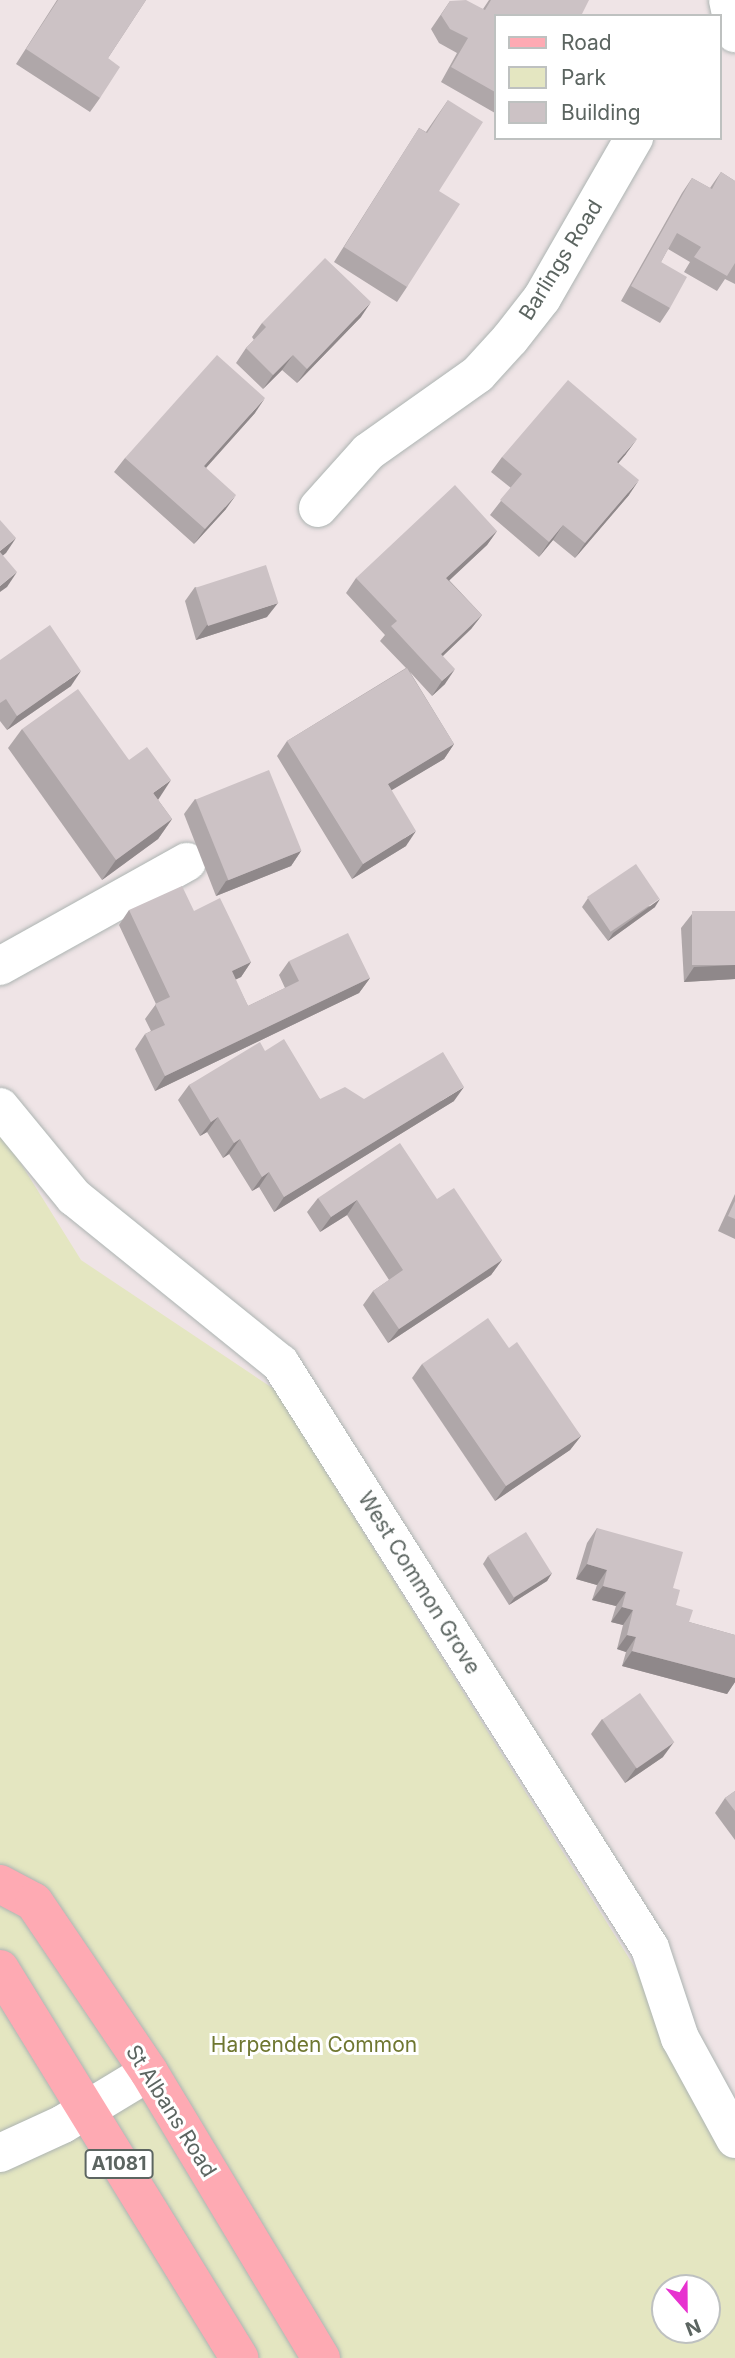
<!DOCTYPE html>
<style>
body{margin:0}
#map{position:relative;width:735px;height:2358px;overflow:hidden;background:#efe4e6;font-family:Inter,sans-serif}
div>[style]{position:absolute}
.green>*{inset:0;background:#e4e6c1}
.roads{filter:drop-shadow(0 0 2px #adb4b2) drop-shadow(0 0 2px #adb4b2)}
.minor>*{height:38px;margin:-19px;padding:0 19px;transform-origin:19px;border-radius:19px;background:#fff}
.major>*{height:38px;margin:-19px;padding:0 19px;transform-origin:19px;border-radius:19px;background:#feaab3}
.wall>*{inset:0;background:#afa7a9}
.shaded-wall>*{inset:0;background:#8f888a}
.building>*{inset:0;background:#ccc2c5;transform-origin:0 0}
span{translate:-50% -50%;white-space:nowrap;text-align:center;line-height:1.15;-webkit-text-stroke:6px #fff;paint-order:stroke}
.shield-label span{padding:2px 5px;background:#fff;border:2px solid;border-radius:5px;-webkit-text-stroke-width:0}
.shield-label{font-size:19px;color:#5c6561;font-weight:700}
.street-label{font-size:21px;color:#5c6561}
.park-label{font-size:21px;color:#6f7731}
.legend{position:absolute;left:494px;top:14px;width:228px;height:126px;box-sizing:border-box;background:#fff;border:2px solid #bec1c0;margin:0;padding:9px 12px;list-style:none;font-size:21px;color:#5c6561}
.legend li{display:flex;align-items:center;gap:14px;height:35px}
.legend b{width:35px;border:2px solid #bec1c0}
.north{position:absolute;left:651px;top:2274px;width:70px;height:70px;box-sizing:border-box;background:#fff;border:2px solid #bec1c0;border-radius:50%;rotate:159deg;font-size:19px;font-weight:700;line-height:28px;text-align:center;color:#5c6561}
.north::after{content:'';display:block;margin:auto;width:24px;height:32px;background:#e732cf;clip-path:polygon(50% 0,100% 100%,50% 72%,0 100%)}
</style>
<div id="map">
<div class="green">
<div style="clip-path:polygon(evenodd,0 1130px,81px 1260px,274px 1389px,735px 2128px,735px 2358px,0 2358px,0 1130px,665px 2288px,707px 2288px,707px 2330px,665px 2330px,665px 2288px)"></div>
</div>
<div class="roads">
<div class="minor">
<div style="left:728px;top:0;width:34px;rotate:78deg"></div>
<div style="left:318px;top:508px;width:75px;rotate:-48.2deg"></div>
<div style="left:368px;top:452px;width:135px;rotate:-35.3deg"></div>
<div style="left:478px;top:374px;width:47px;rotate:-47.6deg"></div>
<div style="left:510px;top:339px;width:52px;rotate:-52deg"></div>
<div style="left:542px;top:298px;width:185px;rotate:-60.1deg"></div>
<div style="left:0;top:966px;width:214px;rotate:-29.1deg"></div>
<div style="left:0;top:1107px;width:117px;rotate:50.6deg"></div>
<div style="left:74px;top:1197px;width:265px;rotate:38.9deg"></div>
<div style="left:280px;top:1363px;width:692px;rotate:57.69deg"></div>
<div style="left:650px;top:1948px;width:95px;rotate:71.6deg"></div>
<div style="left:680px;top:2038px;width:115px;rotate:61.4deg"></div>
<div style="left:0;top:2153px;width:69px;rotate:-24.7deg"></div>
<div style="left:63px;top:2124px;width:100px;rotate:-31.2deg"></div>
</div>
<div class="major">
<div style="left:0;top:1884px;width:38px;rotate:28deg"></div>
<div style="left:34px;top:1902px;width:205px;rotate:55.9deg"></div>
<div style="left:149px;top:2072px;width:334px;rotate:59deg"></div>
<div style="left:0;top:1969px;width:457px;rotate:58.4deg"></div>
</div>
</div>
<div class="wall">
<div style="clip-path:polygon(57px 0,146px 0,108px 58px,100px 98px,90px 112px,16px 64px)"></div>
<div style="clip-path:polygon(489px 0,589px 0,495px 16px,495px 113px,441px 82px,457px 53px,439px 43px,431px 29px,450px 1px,483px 9px)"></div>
<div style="clip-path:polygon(448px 100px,439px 191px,407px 287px,397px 302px,334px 262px,419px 128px,426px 132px)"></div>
<div style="clip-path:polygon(721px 172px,735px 181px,735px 284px,725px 279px,717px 291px,684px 272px,690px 262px,668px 249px,661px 262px,670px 308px,660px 323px,621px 301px,682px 193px,692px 178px,710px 188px)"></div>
<div style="clip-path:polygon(361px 317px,297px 383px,282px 370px,263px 389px,236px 363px,246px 348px,254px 340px,252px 337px,262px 323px)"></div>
<div style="clip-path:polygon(255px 413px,206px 468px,226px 509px,194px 544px,114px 472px,125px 458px)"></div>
<div style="clip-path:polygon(626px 454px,618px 463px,629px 495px,575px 558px,553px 540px,539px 557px,490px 515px,511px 488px,491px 472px,502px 457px)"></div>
<div style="clip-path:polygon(497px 531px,487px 545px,449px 580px,482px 615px,471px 629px,443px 656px,445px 684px,432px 696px,410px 672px,454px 744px,444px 759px,391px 790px,406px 846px,352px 879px,277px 756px,287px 741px,406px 668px,380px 641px,385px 635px,346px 593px,356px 578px)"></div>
<div style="clip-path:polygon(195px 587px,267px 617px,196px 640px,185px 601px)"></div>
<div style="clip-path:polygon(0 660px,71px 686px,7px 730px,0 721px)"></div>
<div style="clip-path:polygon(22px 729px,129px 760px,172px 819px,158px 839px,102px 880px,8px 748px)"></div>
<div style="clip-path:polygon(195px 799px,301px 851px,291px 866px,216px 896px,184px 814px)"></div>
<div style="clip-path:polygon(588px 898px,655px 907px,608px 941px,582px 907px)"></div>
<div style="clip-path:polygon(129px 910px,194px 911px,251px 962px,241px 977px,235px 980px,248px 1006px,285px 988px,279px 975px,289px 961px,370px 978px,359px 993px,155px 1091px,135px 1049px,145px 1034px,151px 1031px,145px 1019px,156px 1004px,119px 925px)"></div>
<div style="clip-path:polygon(735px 911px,735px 979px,684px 982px,681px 928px,692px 914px)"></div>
<div style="clip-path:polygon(265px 1051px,320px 1099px,454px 1101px,274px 1212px,259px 1187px,252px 1191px,229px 1154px,223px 1158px,207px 1132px,200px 1136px,178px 1100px,189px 1085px)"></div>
<div style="clip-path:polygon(735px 1194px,735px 1239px,718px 1231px)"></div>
<div style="clip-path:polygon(318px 1198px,437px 1199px,502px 1260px,491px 1275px,388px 1343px,363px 1305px,373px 1291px,389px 1280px,347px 1215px,320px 1232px,307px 1212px)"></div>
<div style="clip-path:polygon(509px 1348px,581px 1436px,570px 1450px,495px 1501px,412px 1378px,422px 1364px)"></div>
<div style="clip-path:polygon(597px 1528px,673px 1588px,676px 1605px,689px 1622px,735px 1635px,735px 1682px,727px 1694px,622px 1666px,626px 1652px,617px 1649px,623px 1625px,611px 1622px,616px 1606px,592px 1600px,597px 1585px,576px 1579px,587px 1543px)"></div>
<div style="clip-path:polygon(488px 1556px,552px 1573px,547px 1581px,509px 1605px,483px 1564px)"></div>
<div style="clip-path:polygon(602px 1719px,663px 1757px,625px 1783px,591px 1734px)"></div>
<div style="clip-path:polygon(735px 1791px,735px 1840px,715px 1813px,725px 1798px)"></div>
</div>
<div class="shaded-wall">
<div style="clip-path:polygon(371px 302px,361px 317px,297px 383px,307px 369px)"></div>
<div style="clip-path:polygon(293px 355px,282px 370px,263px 389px,273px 375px)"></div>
<div style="clip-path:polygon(265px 398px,255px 413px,194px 481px,204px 466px)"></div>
<div style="clip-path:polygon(637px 439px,626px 454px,607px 477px,617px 462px)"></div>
<div style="clip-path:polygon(639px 480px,629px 495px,575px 558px,585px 543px)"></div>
<div style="clip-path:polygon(236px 495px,226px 509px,194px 544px,205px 529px)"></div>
<div style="clip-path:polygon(563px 525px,553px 540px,539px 557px,549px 542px)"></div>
<div style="clip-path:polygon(497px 531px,487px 545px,436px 593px,446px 578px)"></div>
<div style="clip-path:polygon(16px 538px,6px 553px,0 558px,0 551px)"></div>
<div style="clip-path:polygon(17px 572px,7px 587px,0 592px,0 586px)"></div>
<div style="clip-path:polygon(278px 603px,267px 617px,196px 640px,207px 625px)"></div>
<div style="clip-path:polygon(482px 615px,471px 629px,430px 668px,441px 654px)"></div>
<div style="clip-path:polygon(455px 669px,445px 684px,432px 696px,442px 681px)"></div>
<div style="clip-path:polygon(81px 671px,71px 686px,7px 730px,17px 716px)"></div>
<div style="clip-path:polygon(454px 744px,444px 759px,377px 799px,388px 784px)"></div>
<div style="clip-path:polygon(171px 780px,158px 800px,153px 793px)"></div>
<div style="clip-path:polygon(172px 819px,158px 839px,102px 880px,116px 860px)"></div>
<div style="clip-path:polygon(416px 831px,406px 846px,352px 879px,363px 864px)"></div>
<div style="clip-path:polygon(301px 851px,291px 866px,216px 896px,226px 881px)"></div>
<div style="clip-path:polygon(660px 899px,655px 907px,608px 941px,613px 933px)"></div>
<div style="clip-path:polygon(251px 962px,241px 977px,221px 986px,232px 971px)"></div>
<div style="clip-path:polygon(735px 965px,735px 979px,684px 982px,694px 967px)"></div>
<div style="clip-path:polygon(370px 978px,359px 993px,155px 1091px,165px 1076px)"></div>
<div style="clip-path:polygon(464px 1087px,454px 1101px,274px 1212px,284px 1197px)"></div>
<div style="clip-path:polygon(218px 1117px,207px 1132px,200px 1136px,211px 1122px)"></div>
<div style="clip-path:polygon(240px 1139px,229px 1154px,223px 1158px,234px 1143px)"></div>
<div style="clip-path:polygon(269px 1172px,259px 1187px,252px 1191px,262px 1177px)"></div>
<div style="clip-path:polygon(357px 1200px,347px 1215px,320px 1232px,331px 1217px)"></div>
<div style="clip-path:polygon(502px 1260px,491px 1275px,388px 1343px,399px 1329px)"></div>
<div style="clip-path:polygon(581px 1436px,570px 1450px,495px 1501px,506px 1486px)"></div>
<div style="clip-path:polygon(587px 1564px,607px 1570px,597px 1585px,576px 1579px)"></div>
<div style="clip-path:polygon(552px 1573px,547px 1581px,509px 1605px,515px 1597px)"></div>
<div style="clip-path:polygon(603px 1586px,626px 1592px,616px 1606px,592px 1600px)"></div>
<div style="clip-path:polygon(622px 1607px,633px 1610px,623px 1625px,611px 1622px)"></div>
<div style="clip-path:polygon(627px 1635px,636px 1637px,626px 1652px,617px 1649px)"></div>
<div style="clip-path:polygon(632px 1651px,735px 1678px,735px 1682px,727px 1694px,622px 1666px)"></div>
<div style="clip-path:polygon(674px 1742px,663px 1757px,625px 1783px,636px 1768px)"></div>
</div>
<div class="building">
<div style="clip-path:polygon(58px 0,146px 0,108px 58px,120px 67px,100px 98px,26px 49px)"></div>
<div style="clip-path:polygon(466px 0,485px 10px,491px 0,589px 0,581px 16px,495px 16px,495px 92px,451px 67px,468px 38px,450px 29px,441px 15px,450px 1px)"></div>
<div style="clip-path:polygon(448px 100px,483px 122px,439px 191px,460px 204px,407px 287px,344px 247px,419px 128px,427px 133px)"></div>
<div style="clip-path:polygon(721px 172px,735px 181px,735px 263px,727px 276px,694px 257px,701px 247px,677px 233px,661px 262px,687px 277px,670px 308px,631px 286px,692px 178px,712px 189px)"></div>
<div style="clip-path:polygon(325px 258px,371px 302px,307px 369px,293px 355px,273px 375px,246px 348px,266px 327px,262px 323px)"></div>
<div style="clip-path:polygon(217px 355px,265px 398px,204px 466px,236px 495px,205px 529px,125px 458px)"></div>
<div style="clip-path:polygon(568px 380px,637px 439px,617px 462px,639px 480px,585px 543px,563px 525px,549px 542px,500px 500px,522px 474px,502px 457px)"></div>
<div style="clip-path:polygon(455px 485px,497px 531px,446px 578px,482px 615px,441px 654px,455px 669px,442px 681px,391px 626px,397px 621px,356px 578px)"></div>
<div style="clip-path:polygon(0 520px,16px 538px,0 551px)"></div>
<div style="clip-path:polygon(0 552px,17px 572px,0 586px)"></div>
<div style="left:266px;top:565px;width:40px;height:74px;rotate:72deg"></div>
<div style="clip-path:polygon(50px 625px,81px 671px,17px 716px,6px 699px,0 703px,0 660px)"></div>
<div style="clip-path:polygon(407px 668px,454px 744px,388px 784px,416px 831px,363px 864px,287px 741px)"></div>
<div style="clip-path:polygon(78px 689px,129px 760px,147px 747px,171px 780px,153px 793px,172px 819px,116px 860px,22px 729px)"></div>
<div style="left:269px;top:770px;width:87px;height:79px;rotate:68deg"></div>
<div style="left:636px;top:864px;width:42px;height:59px;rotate:56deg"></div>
<div style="clip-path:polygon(182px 886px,194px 911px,220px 898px,251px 962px,232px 971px,248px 1006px,299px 981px,289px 961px,348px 933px,370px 978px,165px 1076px,145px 1034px,165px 1025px,155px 1004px,170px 997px,129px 910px)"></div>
<div style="left:735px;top:911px;width:54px;height:43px;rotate:90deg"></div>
<div style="clip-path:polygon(284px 1039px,320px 1099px,345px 1087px,364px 1099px,443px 1052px,464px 1087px,284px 1197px,269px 1172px,262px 1177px,240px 1139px,234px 1143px,218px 1117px,211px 1122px,189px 1085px,260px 1042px,265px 1051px)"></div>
<div style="clip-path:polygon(400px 1143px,437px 1199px,454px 1188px,502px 1260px,399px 1329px,373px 1291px,403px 1270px,357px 1200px,331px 1217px,318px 1198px)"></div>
<div style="clip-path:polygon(735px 1201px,735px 1219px,728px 1216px)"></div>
<div style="clip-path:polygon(488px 1318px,509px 1348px,517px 1342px,581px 1436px,506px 1486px,422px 1364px)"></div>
<div style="clip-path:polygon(597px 1528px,683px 1552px,673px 1588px,680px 1590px,676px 1605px,693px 1610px,689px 1622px,735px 1635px,735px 1678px,632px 1651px,636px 1637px,627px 1635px,633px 1610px,622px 1607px,626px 1592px,603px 1586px,607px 1570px,587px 1564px)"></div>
<div style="left:526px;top:1532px;width:49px;height:45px;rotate:58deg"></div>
<div style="left:640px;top:1693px;width:60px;height:46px;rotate:55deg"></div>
<div style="clip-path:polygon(735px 1791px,735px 1811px,725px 1798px)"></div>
</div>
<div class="shield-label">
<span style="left:119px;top:2164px">A1081</span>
</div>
<div class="street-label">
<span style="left:561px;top:260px;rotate:-58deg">Barlings Road</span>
<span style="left:419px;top:1583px;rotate:58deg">West Common Grove</span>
<span style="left:171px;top:2111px;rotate:58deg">St Albans Road</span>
</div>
<div class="park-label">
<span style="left:314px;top:2045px">Harpenden Common</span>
</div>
<ul class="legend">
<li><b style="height:9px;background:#feaab3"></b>Road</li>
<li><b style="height:19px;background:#e4e6c1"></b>Park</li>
<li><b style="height:19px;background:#ccc2c5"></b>Building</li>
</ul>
<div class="north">N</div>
</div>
